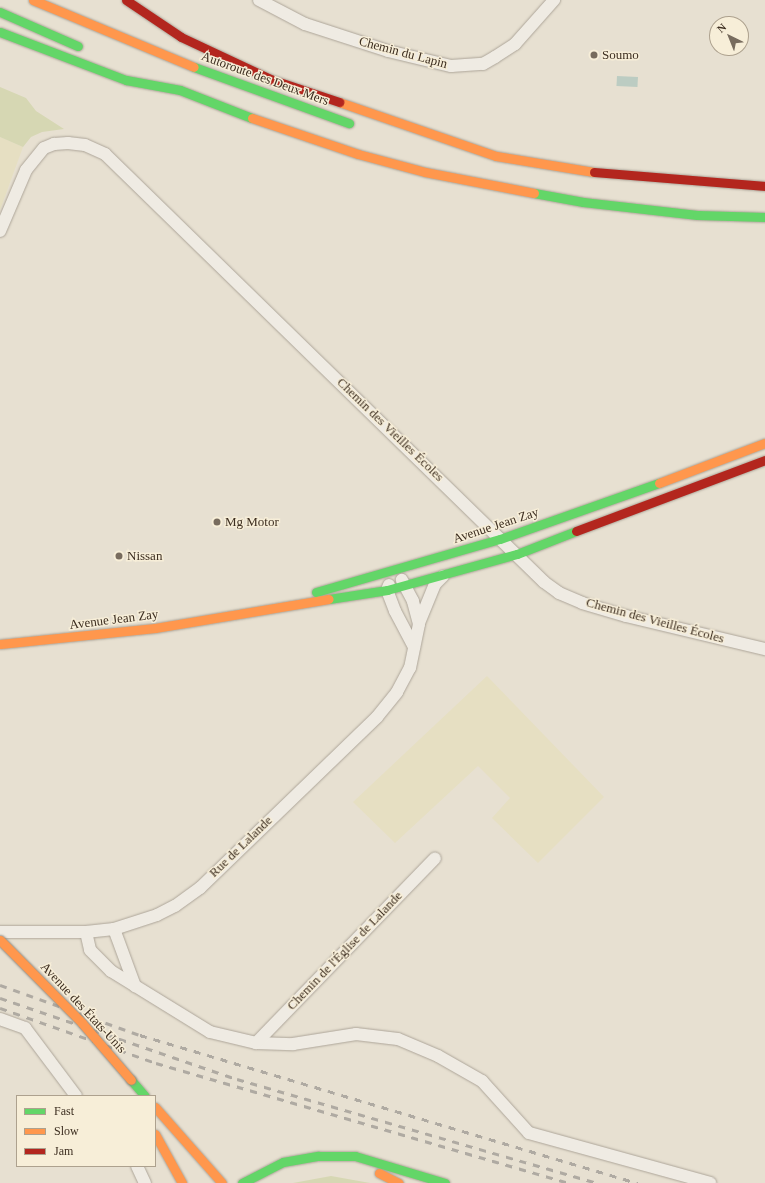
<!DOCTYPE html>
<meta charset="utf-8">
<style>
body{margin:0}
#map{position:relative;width:765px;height:1183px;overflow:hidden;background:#e7e0d1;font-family:Georgia,serif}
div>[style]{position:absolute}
.farmland>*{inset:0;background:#e6dfc2}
.green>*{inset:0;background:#d6d7b3}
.water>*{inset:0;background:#bcccc2;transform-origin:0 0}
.roads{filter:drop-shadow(0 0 1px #ada599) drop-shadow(0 0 1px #ada599)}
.street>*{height:12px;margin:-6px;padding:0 6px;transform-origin:6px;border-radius:6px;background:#efebe3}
.fast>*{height:9px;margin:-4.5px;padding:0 4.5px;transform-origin:4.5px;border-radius:4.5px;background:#63d668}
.slow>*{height:9px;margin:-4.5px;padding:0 4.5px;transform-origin:4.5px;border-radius:4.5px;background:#ff974d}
.jam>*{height:9px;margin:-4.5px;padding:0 4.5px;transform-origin:4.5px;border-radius:4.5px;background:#b3261e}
.rail>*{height:3px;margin-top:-1.5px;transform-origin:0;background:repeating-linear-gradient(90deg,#afaaa2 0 7px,transparent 0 14px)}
.bridges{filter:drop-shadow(0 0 1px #928b80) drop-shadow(0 0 1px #928b80)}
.slow-bridge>*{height:9px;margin:-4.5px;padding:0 4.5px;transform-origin:4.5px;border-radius:4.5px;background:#ff974d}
.dots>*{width:11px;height:11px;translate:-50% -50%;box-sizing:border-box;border:2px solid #f7eed8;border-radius:50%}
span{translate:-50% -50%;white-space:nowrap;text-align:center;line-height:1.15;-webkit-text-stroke:3px #f7eed8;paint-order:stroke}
.street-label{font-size:13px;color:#3d2e20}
.poi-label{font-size:13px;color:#3d2e20}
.left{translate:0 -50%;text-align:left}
.legend{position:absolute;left:16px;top:1095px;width:140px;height:72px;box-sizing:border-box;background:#f7eed8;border:1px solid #ada18e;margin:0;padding:5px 7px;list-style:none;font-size:12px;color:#3d2e20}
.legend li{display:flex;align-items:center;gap:8px;height:20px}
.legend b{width:20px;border:1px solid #ada18e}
.north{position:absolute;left:709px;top:16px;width:40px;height:40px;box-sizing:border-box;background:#f7eed8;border:1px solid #ada18e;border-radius:50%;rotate:317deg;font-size:11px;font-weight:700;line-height:16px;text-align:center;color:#3d2e20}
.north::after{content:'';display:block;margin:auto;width:14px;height:18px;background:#786c5e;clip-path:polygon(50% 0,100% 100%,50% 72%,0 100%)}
</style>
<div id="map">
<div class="farmland">
<div style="clip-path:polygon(0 137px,23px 147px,0 210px)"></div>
<div style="clip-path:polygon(487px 676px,604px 797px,538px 863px,492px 818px,510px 798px,478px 766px,395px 843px,353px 802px)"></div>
</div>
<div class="green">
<div style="clip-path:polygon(0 87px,26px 98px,36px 111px,64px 129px,42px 132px,31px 137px,23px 147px,0 137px)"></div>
<div style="clip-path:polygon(331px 1176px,370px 1183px,293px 1183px)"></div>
</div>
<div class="water">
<div style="left:617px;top:76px;width:21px;height:10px;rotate:3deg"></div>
</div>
<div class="roads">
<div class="street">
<div style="left:259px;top:0;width:52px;rotate:27.6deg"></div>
<div style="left:305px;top:24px;width:87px;rotate:18deg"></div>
<div style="left:388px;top:51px;width:65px;rotate:13.4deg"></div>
<div style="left:451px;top:66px;width:32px;rotate:-4deg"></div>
<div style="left:483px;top:64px;width:14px;rotate:-30deg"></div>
<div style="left:495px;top:57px;width:24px;rotate:-33deg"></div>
<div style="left:515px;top:44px;width:59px;rotate:-48.4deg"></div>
<div style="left:0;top:231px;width:66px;rotate:-66.9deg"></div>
<div style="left:26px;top:170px;width:28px;rotate:-51deg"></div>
<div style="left:44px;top:148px;width:11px;rotate:-22deg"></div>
<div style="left:54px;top:144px;width:14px;rotate:-4deg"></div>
<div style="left:68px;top:143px;width:17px;rotate:7deg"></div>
<div style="left:85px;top:145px;width:22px;rotate:24deg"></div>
<div style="left:105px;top:154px;width:613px;rotate:44.27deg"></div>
<div style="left:544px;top:582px;width:19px;rotate:36deg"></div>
<div style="left:559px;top:593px;width:25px;rotate:23deg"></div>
<div style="left:582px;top:603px;width:46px;rotate:16.5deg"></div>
<div style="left:626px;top:616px;width:143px;rotate:13.4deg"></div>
<div style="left:389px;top:585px;width:5px;rotate:112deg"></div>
<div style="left:387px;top:590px;width:22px;rotate:69deg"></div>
<div style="left:395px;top:611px;width:41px;rotate:62.2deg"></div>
<div style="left:419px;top:623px;width:42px;rotate:-67.7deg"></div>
<div style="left:435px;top:584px;width:11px;rotate:-45deg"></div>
<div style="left:114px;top:929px;width:61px;rotate:69.8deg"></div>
<div style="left:0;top:932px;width:86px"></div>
<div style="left:86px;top:932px;width:28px;rotate:-6deg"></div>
<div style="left:114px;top:929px;width:45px;rotate:-18deg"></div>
<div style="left:157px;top:915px;width:20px;rotate:-27deg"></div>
<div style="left:175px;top:906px;width:31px;rotate:-36deg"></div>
<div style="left:200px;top:888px;width:246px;rotate:-44deg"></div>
<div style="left:377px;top:717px;width:32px;rotate:-51deg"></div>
<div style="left:397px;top:692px;width:27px;rotate:-62deg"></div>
<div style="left:410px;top:668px;width:45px;rotate:-78.4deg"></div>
<div style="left:419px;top:624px;width:24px;rotate:-105deg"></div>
<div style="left:413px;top:601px;width:24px;rotate:-118deg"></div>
<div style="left:86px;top:932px;width:18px;rotate:77deg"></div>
<div style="left:90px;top:950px;width:30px;rotate:45deg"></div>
<div style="left:111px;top:971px;width:116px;rotate:31.6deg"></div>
<div style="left:210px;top:1032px;width:47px;rotate:13.4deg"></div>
<div style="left:256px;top:1043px;width:37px;rotate:2deg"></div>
<div style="left:293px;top:1044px;width:64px;rotate:-9deg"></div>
<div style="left:356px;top:1034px;width:42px;rotate:6.8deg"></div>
<div style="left:398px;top:1039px;width:43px;rotate:23deg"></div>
<div style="left:438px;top:1056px;width:51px;rotate:29.6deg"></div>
<div style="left:482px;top:1081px;width:70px;rotate:47.9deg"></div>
<div style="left:529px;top:1133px;width:188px;rotate:15.4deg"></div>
<div style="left:0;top:1019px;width:27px;rotate:20deg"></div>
<div style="left:25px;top:1028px;width:85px;rotate:53.1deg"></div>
<div style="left:256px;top:1043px;width:257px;rotate:-45.9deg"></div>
<div style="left:137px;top:1166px;width:19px;rotate:65deg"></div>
</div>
<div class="fast">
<div style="left:0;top:12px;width:85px;rotate:23.6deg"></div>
<div style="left:0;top:32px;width:135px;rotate:20.9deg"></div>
<div style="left:126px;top:80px;width:55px;rotate:10.5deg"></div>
<div style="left:180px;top:90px;width:77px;rotate:21.3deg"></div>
<div style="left:194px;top:67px;width:165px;rotate:19.9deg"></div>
<div style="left:534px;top:193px;width:50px;rotate:10.4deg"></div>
<div style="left:583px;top:202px;width:115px;rotate:6.5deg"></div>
<div style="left:697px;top:215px;width:68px;rotate:1.7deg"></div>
<div style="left:316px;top:592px;width:191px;rotate:-16.1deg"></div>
<div style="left:500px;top:539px;width:169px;rotate:-19.4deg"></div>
<div style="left:329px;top:599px;width:59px;rotate:-8.8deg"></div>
<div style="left:387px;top:590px;width:135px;rotate:-15.5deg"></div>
<div style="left:517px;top:554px;width:63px;rotate:-21.3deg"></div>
<div style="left:131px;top:1080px;width:21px;rotate:49deg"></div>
<div style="left:242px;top:1183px;width:46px;rotate:-27.1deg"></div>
<div style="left:283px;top:1162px;width:36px;rotate:-10deg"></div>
<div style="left:318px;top:1156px;width:37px"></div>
<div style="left:355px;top:1156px;width:94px;rotate:16.7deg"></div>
</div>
<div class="slow">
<div style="left:33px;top:0;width:174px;rotate:22.6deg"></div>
<div style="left:339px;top:102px;width:166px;rotate:19deg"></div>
<div style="left:496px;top:156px;width:99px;rotate:9.3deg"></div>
<div style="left:252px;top:118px;width:112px;rotate:18.8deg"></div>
<div style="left:358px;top:154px;width:69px;rotate:15deg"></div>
<div style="left:425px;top:172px;width:111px;rotate:10.9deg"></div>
<div style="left:659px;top:483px;width:113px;rotate:-20.7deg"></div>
<div style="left:0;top:644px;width:156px;rotate:-5.9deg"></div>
<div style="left:155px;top:628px;width:176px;rotate:-9.5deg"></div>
<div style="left:155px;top:1107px;width:101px;rotate:48.6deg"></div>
<div style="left:155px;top:1134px;width:56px;rotate:61.1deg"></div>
<div style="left:379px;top:1173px;width:22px;rotate:27deg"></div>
</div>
<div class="jam">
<div style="left:126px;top:0;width:66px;rotate:33.9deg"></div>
<div style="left:181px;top:37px;width:102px;rotate:25.1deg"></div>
<div style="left:273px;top:80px;width:70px;rotate:18.4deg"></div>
<div style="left:594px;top:172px;width:172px;rotate:4.7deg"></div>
<div style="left:576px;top:531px;width:202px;rotate:-20.6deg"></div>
</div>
</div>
<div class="rail">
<div style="left:0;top:985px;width:149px;rotate:19.7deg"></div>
<div style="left:140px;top:1035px;width:519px;rotate:16.58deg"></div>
<div style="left:0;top:998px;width:250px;rotate:18.9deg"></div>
<div style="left:237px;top:1079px;width:375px;rotate:16.1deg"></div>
<div style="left:0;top:1008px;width:165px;rotate:19.4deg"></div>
<div style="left:156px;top:1063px;width:430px;rotate:16.2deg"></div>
</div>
<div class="bridges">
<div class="slow-bridge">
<div style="left:0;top:940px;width:117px;rotate:45.3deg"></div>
<div style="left:82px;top:1023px;width:75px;rotate:49.3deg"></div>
</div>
</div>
<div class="dots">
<div style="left:594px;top:55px;background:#786c5e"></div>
<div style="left:217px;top:522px;background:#786c5e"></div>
<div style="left:119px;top:556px;background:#786c5e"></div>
</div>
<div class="street-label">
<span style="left:403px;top:53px;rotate:15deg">Chemin du Lapin</span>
<span style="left:265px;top:79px;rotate:20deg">Autoroute des Deux Mers</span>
<span style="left:390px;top:430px;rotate:44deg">Chemin des Vieilles Écoles</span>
<span style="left:496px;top:526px;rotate:-18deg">Avenue Jean Zay</span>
<span style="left:114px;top:620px;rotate:-7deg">Avenue Jean Zay</span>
<span style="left:655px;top:621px;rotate:15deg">Chemin des Vieilles Écoles</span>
<span style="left:241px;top:847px;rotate:-44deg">Rue de Lalande</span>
<span style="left:345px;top:951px;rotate:-46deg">Chemin de l'Église de Lalande</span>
<span style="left:83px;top:1008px;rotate:47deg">Avenue des États-Unis</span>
</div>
<div class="poi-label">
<span class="left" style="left:602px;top:55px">Soumo</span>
<span class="left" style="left:225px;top:522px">Mg Motor</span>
<span class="left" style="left:127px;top:556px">Nissan</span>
</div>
<ul class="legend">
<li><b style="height:5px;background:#63d668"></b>Fast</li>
<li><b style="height:5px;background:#ff974d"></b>Slow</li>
<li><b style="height:5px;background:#b3261e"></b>Jam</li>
</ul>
<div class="north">N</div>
</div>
